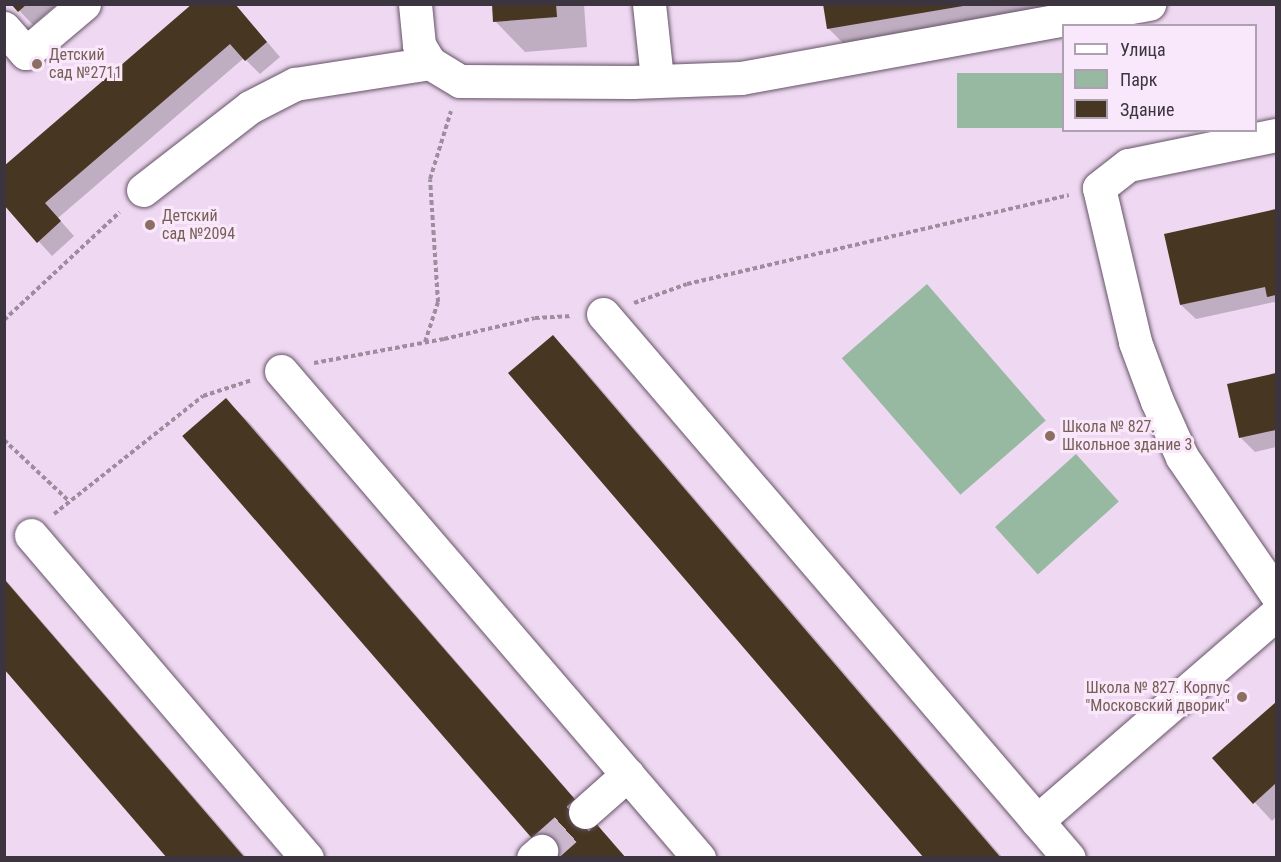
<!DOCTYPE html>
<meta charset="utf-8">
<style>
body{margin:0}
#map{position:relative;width:1281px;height:862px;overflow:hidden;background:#efd9f2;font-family:"Roboto Condensed",sans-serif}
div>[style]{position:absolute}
.green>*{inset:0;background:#97b9a2;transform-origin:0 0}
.shadow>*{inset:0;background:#0003}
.building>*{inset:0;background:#473722;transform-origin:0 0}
.minor-tunnel>*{height:33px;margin-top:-16.5px;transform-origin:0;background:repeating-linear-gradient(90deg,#cbb8ce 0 33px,transparent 0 49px)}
.path>*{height:4px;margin-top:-2px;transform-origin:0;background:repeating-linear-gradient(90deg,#9d8d9f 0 4.5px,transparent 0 7.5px)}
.roads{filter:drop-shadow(0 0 2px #655367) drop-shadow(0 0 2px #655367)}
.minor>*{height:33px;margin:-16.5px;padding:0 16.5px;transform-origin:16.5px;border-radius:16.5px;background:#fff}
.dots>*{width:16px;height:16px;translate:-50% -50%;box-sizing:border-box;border:3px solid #f9e8fc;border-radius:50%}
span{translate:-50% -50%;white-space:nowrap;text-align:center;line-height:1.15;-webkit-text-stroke:6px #f9e8fc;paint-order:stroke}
.education-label{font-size:16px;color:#785e54}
.left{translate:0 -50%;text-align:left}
.right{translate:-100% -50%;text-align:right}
.frame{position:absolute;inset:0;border:6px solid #3c343e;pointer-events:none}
.legend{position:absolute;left:1062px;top:24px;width:195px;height:108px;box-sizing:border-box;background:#f9e8fc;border:2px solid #ada0b0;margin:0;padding:8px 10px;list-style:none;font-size:18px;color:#3c343e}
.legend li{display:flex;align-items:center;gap:12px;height:30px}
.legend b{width:30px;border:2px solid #ada0b0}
</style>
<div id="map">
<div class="green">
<div style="left:1063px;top:73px;width:55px;height:106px;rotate:90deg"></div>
<div style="left:927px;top:284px;width:181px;height:113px;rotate:49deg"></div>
<div style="left:1076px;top:454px;width:64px;height:109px;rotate:48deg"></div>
</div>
<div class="shadow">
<div style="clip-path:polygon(13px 4px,57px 4px,33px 25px)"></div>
<div style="clip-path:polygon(195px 4px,235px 4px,280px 57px,260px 74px,244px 58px,58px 218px,74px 236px,52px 256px,4px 203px)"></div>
<div style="clip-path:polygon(493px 4px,584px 4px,587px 47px,525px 52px,495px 21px)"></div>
<div style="clip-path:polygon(824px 4px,1176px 4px,859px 59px,828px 28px)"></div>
<div style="clip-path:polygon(1276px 210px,1276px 304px,1274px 302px,1196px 319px,1181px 305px,1166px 235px)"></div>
<div style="clip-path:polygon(553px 337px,577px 361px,1003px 858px,926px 858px)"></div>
<div style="clip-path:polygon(1276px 374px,1276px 447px,1255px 452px,1241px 438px,1229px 385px)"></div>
<div style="clip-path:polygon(226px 400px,250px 423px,626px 858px,548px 858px)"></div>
<div style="clip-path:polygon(4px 578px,247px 858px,169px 858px,4px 667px)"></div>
<div style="clip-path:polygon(1276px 704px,1276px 817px,1272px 821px,1214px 758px)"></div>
</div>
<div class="building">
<div style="clip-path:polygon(11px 4px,27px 4px,18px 12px)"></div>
<div style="clip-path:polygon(192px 4px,235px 4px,267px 42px,245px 61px,230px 44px,45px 203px,61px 221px,37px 243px,4px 205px,4px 166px)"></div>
<div style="clip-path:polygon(492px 4px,556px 4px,557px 17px,493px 22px)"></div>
<div style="clip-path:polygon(823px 4px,963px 4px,963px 6px,827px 29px)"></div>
<div style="clip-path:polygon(1276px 209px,1276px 295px,1267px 297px,1265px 287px,1180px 305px,1164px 234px)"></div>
<div style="clip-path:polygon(553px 335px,737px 550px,1001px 858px,924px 858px,508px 373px)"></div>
<div style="clip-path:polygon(1276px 373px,1276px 430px,1239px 438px,1227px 384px)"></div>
<div style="left:226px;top:398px;width:608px;height:58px;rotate:49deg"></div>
<div style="clip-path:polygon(4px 579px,183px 786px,245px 858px,167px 858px,4px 669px)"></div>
<div style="clip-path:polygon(1276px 702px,1276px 783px,1253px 804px,1212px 758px)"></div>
</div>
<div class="minor-tunnel">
<div style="left:541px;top:851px;width:59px;rotate:-41.6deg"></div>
</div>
<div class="path">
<div style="left:634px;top:303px;width:56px;rotate:-19.7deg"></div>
<div style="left:687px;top:284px;width:392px;rotate:-13.1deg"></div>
<div style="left:4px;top:320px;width:158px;rotate:-43deg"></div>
<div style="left:425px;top:342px;width:42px;rotate:-72deg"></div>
<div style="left:438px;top:302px;width:123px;rotate:-93.7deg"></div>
<div style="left:430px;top:179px;width:71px;rotate:-72.8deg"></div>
<div style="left:314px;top:363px;width:132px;rotate:-10.5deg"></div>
<div style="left:444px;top:339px;width:93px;rotate:-13deg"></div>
<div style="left:535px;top:318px;width:37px;rotate:-3deg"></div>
<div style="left:4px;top:440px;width:88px;rotate:43.2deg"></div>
<div style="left:54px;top:514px;width:190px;rotate:-38.4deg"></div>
<div style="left:203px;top:396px;width:52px;rotate:-18.1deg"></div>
</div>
<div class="roads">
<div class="minor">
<div style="left:415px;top:4px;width:41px;rotate:84.4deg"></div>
<div style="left:419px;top:45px;width:21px;rotate:59deg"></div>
<div style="left:430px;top:63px;width:35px;rotate:31deg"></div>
<div style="left:460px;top:81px;width:172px;rotate:0.3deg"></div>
<div style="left:632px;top:82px;width:109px;rotate:-2.1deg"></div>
<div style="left:741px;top:78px;width:415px;rotate:-10.3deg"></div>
<div style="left:649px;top:4px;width:75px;rotate:83.9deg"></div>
<div style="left:4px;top:28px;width:33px;rotate:49deg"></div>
<div style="left:26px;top:53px;width:76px;rotate:-40.2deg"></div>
<div style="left:1276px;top:135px;width:151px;rotate:168.5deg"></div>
<div style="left:1128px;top:165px;width:37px;rotate:142deg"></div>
<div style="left:1099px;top:188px;width:158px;rotate:76.8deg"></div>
<div style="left:1135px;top:342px;width:63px;rotate:69.6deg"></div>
<div style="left:1157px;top:401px;width:61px;rotate:65.9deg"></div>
<div style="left:1182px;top:457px;width:166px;rotate:55.5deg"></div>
<div style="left:143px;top:190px;width:135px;rotate:-37.8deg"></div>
<div style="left:250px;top:107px;width:51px;rotate:-27.1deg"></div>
<div style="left:295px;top:84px;width:137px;rotate:-8.8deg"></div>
<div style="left:603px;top:314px;width:716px;rotate:49.42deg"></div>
<div style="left:281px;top:371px;width:642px;rotate:49.36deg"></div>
<div style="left:31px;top:535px;width:425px;rotate:49.5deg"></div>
<div style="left:585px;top:812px;width:57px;rotate:-41.5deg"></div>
<div style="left:1037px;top:821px;width:316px;rotate:-40.9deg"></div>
<div style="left:533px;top:858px;width:11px;rotate:-41deg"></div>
</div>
</div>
<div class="dots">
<div style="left:37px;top:64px;background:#8d6e63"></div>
<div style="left:150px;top:225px;background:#8d6e63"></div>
<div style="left:1050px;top:436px;background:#8d6e63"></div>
<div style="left:1242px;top:697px;background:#8d6e63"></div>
</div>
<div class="education-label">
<span class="left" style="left:49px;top:64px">Детский<br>сад №2711</span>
<span class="left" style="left:162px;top:225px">Детский<br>сад №2094</span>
<span class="left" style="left:1062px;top:436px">Школа № 827.<br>Школьное здание 3</span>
<span class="right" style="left:1230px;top:697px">Школа № 827. Корпус<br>"Московский дворик"</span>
</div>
<div class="frame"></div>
<ul class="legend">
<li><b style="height:8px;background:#fff"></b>Улица</li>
<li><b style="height:16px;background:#97b9a2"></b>Парк</li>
<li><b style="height:16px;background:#473722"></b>Здание</li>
</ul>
</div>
